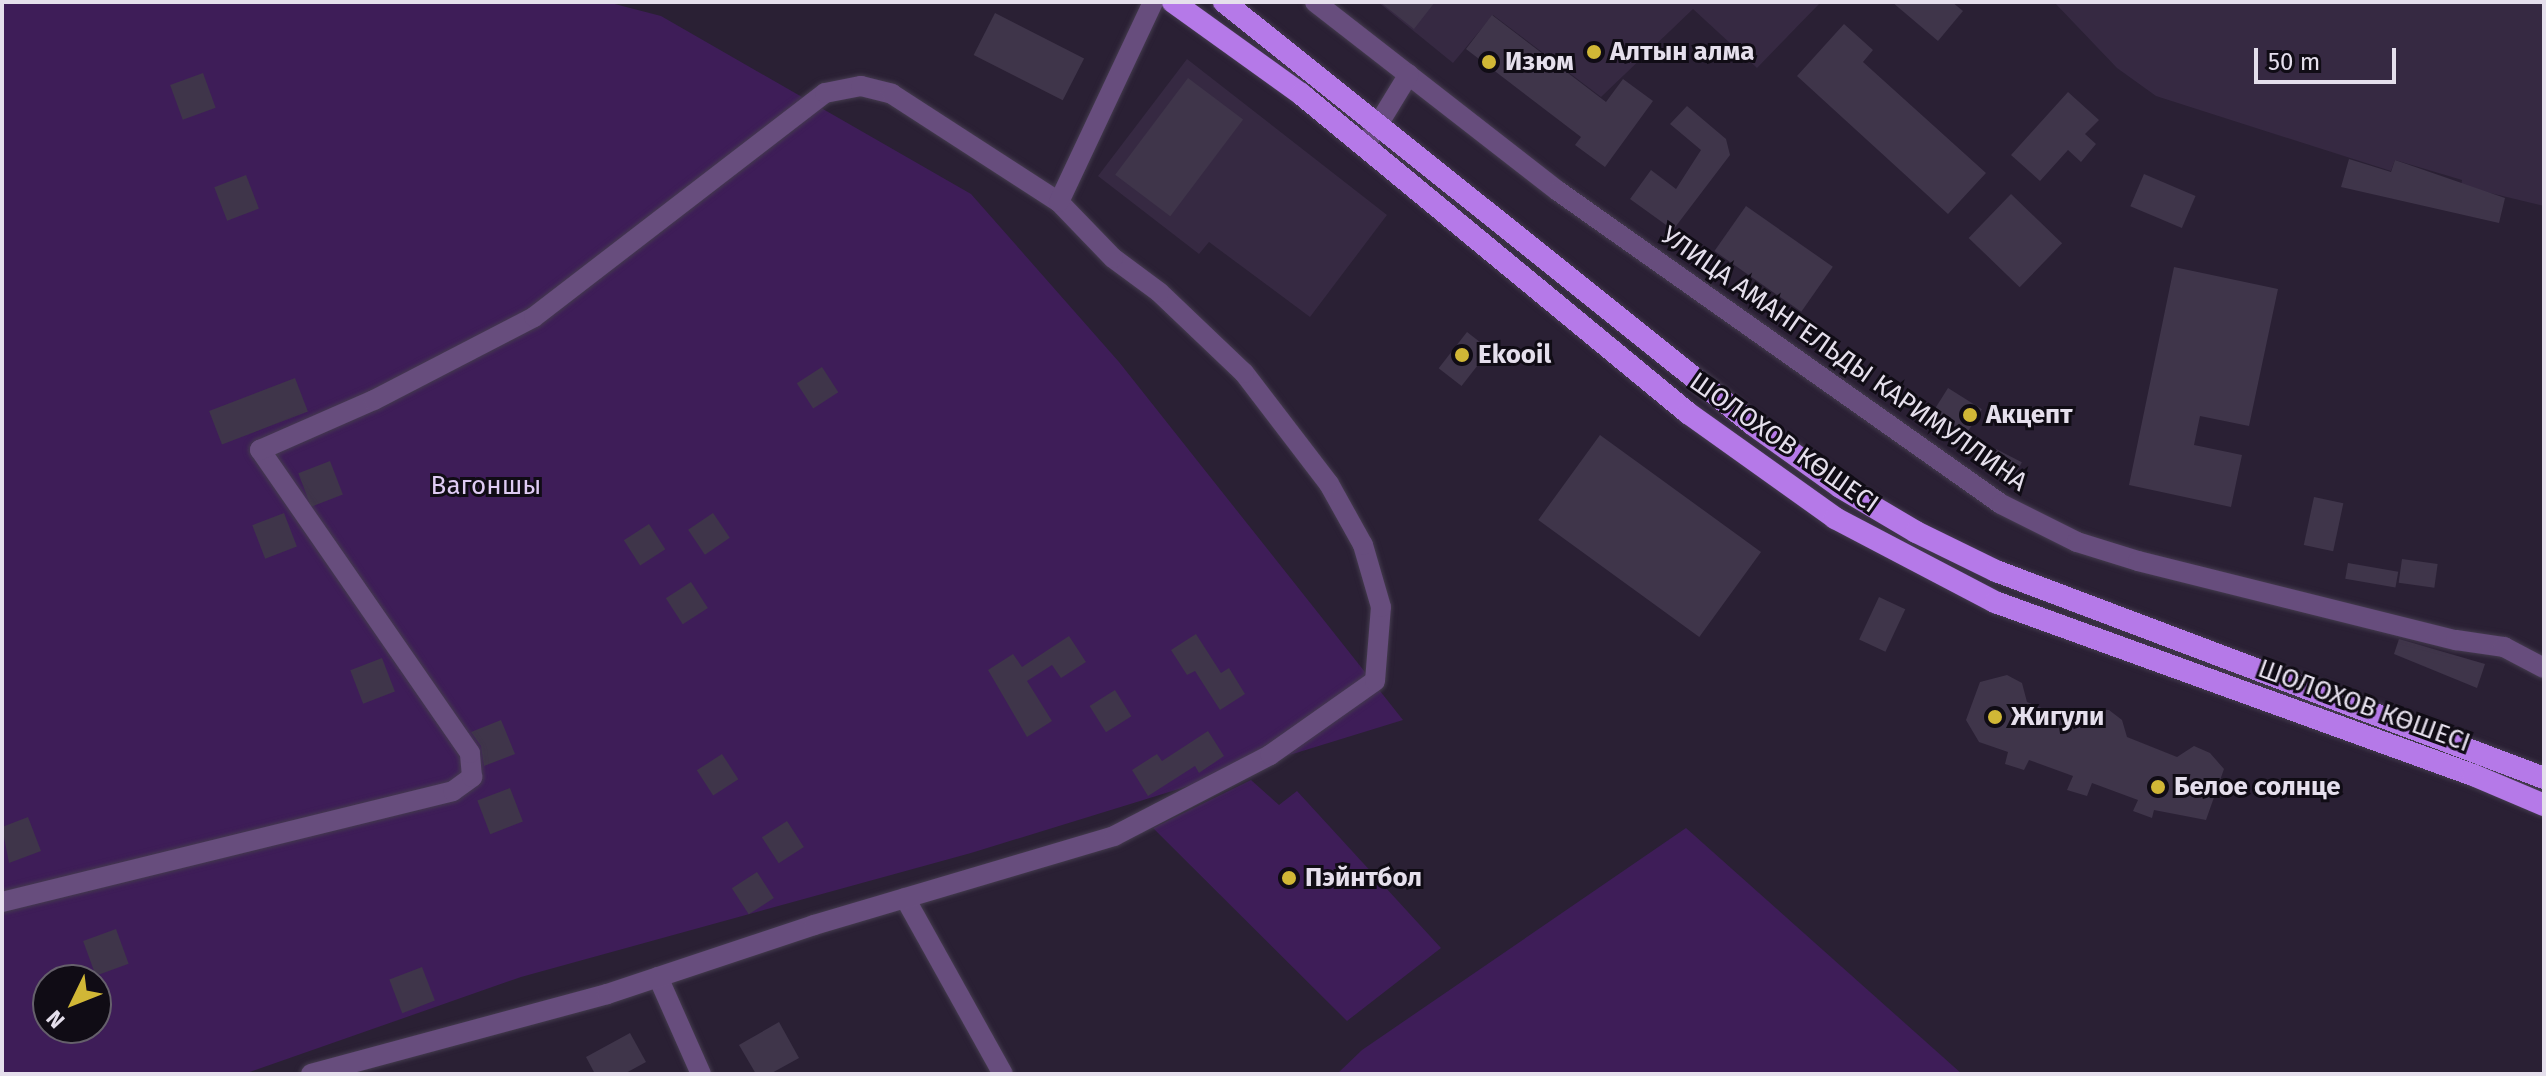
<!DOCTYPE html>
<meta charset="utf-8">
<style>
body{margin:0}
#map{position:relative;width:2546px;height:1076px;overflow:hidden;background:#2a2034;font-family:"Fira Sans",sans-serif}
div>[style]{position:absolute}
.built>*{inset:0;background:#362942}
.green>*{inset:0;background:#3e1d58}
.building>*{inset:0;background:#3f354a;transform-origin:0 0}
.roads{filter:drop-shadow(0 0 2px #443b4e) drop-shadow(0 0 2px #443b4e)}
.minor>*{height:20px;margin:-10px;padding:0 10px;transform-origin:10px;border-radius:10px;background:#674d7d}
.trunk>*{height:22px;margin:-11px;padding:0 11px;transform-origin:11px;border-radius:11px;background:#b579e8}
.dots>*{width:22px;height:22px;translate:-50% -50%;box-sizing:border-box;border:4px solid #100c15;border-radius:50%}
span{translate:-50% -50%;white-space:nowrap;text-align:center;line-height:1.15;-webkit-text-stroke:6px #100c15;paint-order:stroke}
.poi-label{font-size:26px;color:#e5dfec;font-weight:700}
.left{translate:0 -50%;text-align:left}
.street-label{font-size:26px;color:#e5dfec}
.park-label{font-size:26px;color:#dfcbf4}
.frame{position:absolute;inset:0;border:4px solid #e5dfec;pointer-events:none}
.north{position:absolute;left:32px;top:964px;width:80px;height:80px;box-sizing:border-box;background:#100c15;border:2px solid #65606b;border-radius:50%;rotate:227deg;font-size:22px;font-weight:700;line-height:32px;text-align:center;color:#e5dfec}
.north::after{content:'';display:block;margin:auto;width:28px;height:36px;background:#d1b736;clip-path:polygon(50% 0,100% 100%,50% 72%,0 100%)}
.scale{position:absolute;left:2254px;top:48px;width:142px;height:36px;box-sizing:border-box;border:4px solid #e5dfec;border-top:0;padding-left:10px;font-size:24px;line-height:28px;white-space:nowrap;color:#e5dfec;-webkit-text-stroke:6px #100c15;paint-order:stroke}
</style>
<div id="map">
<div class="built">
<div style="clip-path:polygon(1378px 2px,1821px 2px,1757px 68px,1693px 9px,1601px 97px,1493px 15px,1453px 63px)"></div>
<div style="clip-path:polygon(2054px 2px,2544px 2px,2544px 206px,2461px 186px,2462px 180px,2395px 160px,2391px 171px,2156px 96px,2117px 68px)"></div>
<div style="clip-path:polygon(1187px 59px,1387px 215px,1310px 317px,1209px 242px,1199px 254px,1098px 176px)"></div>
</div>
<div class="green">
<div style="clip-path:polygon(evenodd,2px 2px,607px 2px,661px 16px,971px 194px,1119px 362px,1403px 720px,971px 853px,521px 977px,244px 1074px,2px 1074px,2px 2px,48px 980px,96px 980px,96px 1028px,48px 1028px,48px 980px)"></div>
<div style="clip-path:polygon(1251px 780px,1279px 805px,1297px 791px,1441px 948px,1347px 1021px,1153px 828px)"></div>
<div style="clip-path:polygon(1686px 828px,1962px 1074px,1337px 1074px,1362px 1050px)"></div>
</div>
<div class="building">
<div style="clip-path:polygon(1380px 2px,1435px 2px,1414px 29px)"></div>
<div style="clip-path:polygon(1892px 2px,1952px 2px,1963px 11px,1938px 41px)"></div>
<div style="left:995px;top:13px;width:100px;height:47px;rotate:27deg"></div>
<div style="clip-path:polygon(1492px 15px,1606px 102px,1623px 79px,1653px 101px,1605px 167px,1575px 145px,1581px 137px,1466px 49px)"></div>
<div style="clip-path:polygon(1844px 24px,1873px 50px,1863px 62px,1986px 173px,1948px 214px,1797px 76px)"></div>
<div style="left:203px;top:73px;width:37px;height:35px;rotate:70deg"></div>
<div style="left:1188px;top:78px;width:69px;height:121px;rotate:37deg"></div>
<div style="clip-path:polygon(2068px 92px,2099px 120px,2085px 134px,2096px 144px,2081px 162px,2068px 150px,2040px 181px,2011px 155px)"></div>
<div style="clip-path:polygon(1687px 106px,1726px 139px,1730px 155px,1673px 230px,1630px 199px,1651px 170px,1676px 189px,1701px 150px,1670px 124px)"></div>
<div style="clip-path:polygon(2349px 159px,2391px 172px,2395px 160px,2505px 198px,2499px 223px,2341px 187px)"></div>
<div style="left:2144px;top:174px;width:56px;height:35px;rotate:23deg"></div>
<div style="left:246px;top:175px;width:36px;height:34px;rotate:69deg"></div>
<div style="left:2011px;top:194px;width:71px;height:61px;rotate:44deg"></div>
<div style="left:1746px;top:206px;width:106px;height:55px;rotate:35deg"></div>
<div style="clip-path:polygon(2174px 267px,2278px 289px,2249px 426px,2200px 416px,2194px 445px,2242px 455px,2231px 507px,2129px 485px)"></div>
<div style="left:1467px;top:332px;width:29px;height:46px;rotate:38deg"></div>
<div style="left:822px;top:367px;width:30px;height:30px;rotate:57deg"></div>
<div style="left:295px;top:378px;width:36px;height:92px;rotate:69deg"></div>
<div style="left:1948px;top:388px;width:40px;height:29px;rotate:32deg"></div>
<div style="left:1600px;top:435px;width:199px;height:105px;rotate:36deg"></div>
<div style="left:1996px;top:449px;width:29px;height:21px;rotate:27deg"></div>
<div style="left:330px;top:461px;width:36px;height:34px;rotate:69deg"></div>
<div style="left:2314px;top:497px;width:30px;height:49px;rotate:12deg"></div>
<div style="left:284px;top:513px;width:36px;height:34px;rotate:69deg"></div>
<div style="left:713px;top:513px;width:30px;height:30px;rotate:56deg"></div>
<div style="left:649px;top:524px;width:30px;height:30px;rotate:57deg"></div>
<div style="left:2402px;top:559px;width:36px;height:24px;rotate:8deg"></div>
<div style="left:2348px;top:563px;width:51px;height:16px;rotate:10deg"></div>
<div style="left:691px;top:582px;width:31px;height:30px;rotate:57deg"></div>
<div style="left:1879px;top:597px;width:29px;height:47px;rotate:25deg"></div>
<div style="clip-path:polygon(1196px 634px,1221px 673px,1229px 668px,1245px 694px,1220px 710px,1195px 671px,1187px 675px,1171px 650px)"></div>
<div style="clip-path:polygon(1069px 636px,1086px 662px,1061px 678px,1052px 665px,1027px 681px,1052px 721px,1027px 737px,988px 670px,1013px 654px,1022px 667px)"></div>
<div style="clip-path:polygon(2399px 639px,2485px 664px,2477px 688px,2394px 654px)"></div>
<div style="left:382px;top:658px;width:36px;height:34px;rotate:69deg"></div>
<div style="clip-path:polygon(2007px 675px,2022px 683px,2027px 702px,2075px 722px,2092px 709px,2109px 710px,2122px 720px,2127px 737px,2177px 757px,2194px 746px,2210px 753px,2224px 769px,2206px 820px,2154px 810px,2152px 818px,2133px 811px,2138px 800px,2092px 783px,2087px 796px,2067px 790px,2073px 776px,2029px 760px,2024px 770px,2005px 764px,2008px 752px,1979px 742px,1966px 720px,1980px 682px)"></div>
<div style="left:1115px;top:690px;width:31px;height:30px;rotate:58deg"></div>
<div style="clip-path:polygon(501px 720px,515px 754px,484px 766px,481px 746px,471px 732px)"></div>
<div style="clip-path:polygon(1208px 731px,1224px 756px,1199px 773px,1195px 766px,1148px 796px,1132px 770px,1157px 754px,1162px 761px)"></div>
<div style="left:722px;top:754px;width:30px;height:30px;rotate:57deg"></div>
<div style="left:510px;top:788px;width:36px;height:35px;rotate:69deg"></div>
<div style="clip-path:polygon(28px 817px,41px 851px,9px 863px,2px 827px)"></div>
<div style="left:787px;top:821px;width:31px;height:30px;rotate:57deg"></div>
<div style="left:757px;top:872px;width:31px;height:30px;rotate:57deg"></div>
<div style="left:116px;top:929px;width:37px;height:35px;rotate:70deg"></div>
<div style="left:422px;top:967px;width:36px;height:35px;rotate:69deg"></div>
<div style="clip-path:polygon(779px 1022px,799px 1058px,770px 1074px,756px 1074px,739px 1045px)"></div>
<div style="clip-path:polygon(630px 1033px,646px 1062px,624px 1074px,595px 1074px,586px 1057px)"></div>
</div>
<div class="roads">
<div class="minor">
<div style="left:1315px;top:2px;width:308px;rotate:37.9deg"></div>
<div style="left:1558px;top:191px;width:542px;rotate:35.24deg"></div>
<div style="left:2001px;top:504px;width:85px;rotate:26.6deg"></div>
<div style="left:2077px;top:542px;width:64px;rotate:17.3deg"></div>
<div style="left:2138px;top:561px;width:328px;rotate:14deg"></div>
<div style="left:2456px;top:640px;width:49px;rotate:8.3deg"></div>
<div style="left:2504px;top:647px;width:45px;rotate:27.7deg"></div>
<div style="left:1365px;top:146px;width:84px;rotate:-58.6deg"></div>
<div style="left:905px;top:898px;width:201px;rotate:60.9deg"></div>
<div style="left:2px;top:902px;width:464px;rotate:-13.8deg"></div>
<div style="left:453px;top:791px;width:24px;rotate:-36deg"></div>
<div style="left:472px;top:777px;width:24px;rotate:-95deg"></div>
<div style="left:470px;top:753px;width:369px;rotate:-124.7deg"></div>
<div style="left:260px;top:450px;width:124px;rotate:-23.7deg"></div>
<div style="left:374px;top:400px;width:180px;rotate:-27.4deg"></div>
<div style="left:534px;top:317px;width:367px;rotate:-37.6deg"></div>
<div style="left:825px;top:93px;width:37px;rotate:-11deg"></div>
<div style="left:861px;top:86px;width:32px;rotate:14deg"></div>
<div style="left:892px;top:94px;width:199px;rotate:32.9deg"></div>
<div style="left:658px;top:977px;width:106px;rotate:66.1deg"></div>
<div style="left:311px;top:1074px;width:307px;rotate:-15.1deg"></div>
<div style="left:607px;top:994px;width:218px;rotate:-18.4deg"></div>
<div style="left:814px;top:925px;width:313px;rotate:-16.5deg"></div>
<div style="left:1114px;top:836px;width:176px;rotate:-27.4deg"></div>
<div style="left:1270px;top:755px;width:128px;rotate:-35.2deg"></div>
<div style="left:1375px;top:681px;width:74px;rotate:-85.4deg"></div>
<div style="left:1381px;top:607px;width:65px;rotate:-106.2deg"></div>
<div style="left:1363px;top:545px;width:70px;rotate:-119.1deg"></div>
<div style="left:1329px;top:484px;width:140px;rotate:-127.4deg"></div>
<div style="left:1244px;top:373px;width:117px;rotate:-136.4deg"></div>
<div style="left:1159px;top:292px;width:57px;rotate:-143.5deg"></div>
<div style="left:1113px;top:258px;width:78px;rotate:-134deg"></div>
<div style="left:1059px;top:202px;width:221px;rotate:-64.8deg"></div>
</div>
<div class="trunk">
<div style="left:1173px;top:2px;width:158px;rotate:35.7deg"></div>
<div style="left:1301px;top:94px;width:502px;rotate:39.5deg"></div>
<div style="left:1688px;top:413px;width:181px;rotate:35.5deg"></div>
<div style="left:1835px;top:518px;width:181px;rotate:27.7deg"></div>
<div style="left:1995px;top:602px;width:508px;rotate:19.9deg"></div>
<div style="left:2473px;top:775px;width:77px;rotate:22.9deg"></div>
<div style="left:1224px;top:2px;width:676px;rotate:38.63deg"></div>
<div style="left:1752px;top:424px;width:108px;rotate:35.6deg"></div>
<div style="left:1840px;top:487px;width:88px;rotate:30.6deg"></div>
<div style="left:1916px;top:532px;width:89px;rotate:26deg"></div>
<div style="left:1996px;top:571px;width:586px;rotate:20.69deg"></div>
</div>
</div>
<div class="dots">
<div style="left:1594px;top:52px;background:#d1b736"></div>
<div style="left:1489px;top:62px;background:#d1b736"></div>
<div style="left:1462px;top:355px;background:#d1b736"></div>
<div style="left:1970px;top:415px;background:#d1b736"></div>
<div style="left:1995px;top:717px;background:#d1b736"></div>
<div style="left:2158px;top:787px;background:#d1b736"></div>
<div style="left:1289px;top:878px;background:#d1b736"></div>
</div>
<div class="poi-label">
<span class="left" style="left:1610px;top:52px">Алтын алма</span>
<span class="left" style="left:1505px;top:62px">Изюм</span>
<span class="left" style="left:1478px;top:355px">Ekooil</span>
<span class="left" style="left:1986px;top:415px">Акцепт</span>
<span class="left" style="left:2011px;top:717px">Жигули</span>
<span class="left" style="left:2174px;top:787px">Белое солнце</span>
<span class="left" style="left:1305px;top:878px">Пэйнтбол</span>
</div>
<div class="street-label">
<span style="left:1844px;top:359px;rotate:35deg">УЛИЦА АМАНГЕЛЬДЫ КАРИМУЛЛИНА</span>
<span style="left:1784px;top:443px;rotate:35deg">ШОЛОХОВ КӨШЕСІ</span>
<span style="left:2364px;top:706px;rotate:20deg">ШОЛОХОВ КӨШЕСІ</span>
</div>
<div class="park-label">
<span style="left:486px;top:486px">Вагоншы</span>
</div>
<div class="frame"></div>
<div class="north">N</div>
<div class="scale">50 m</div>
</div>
